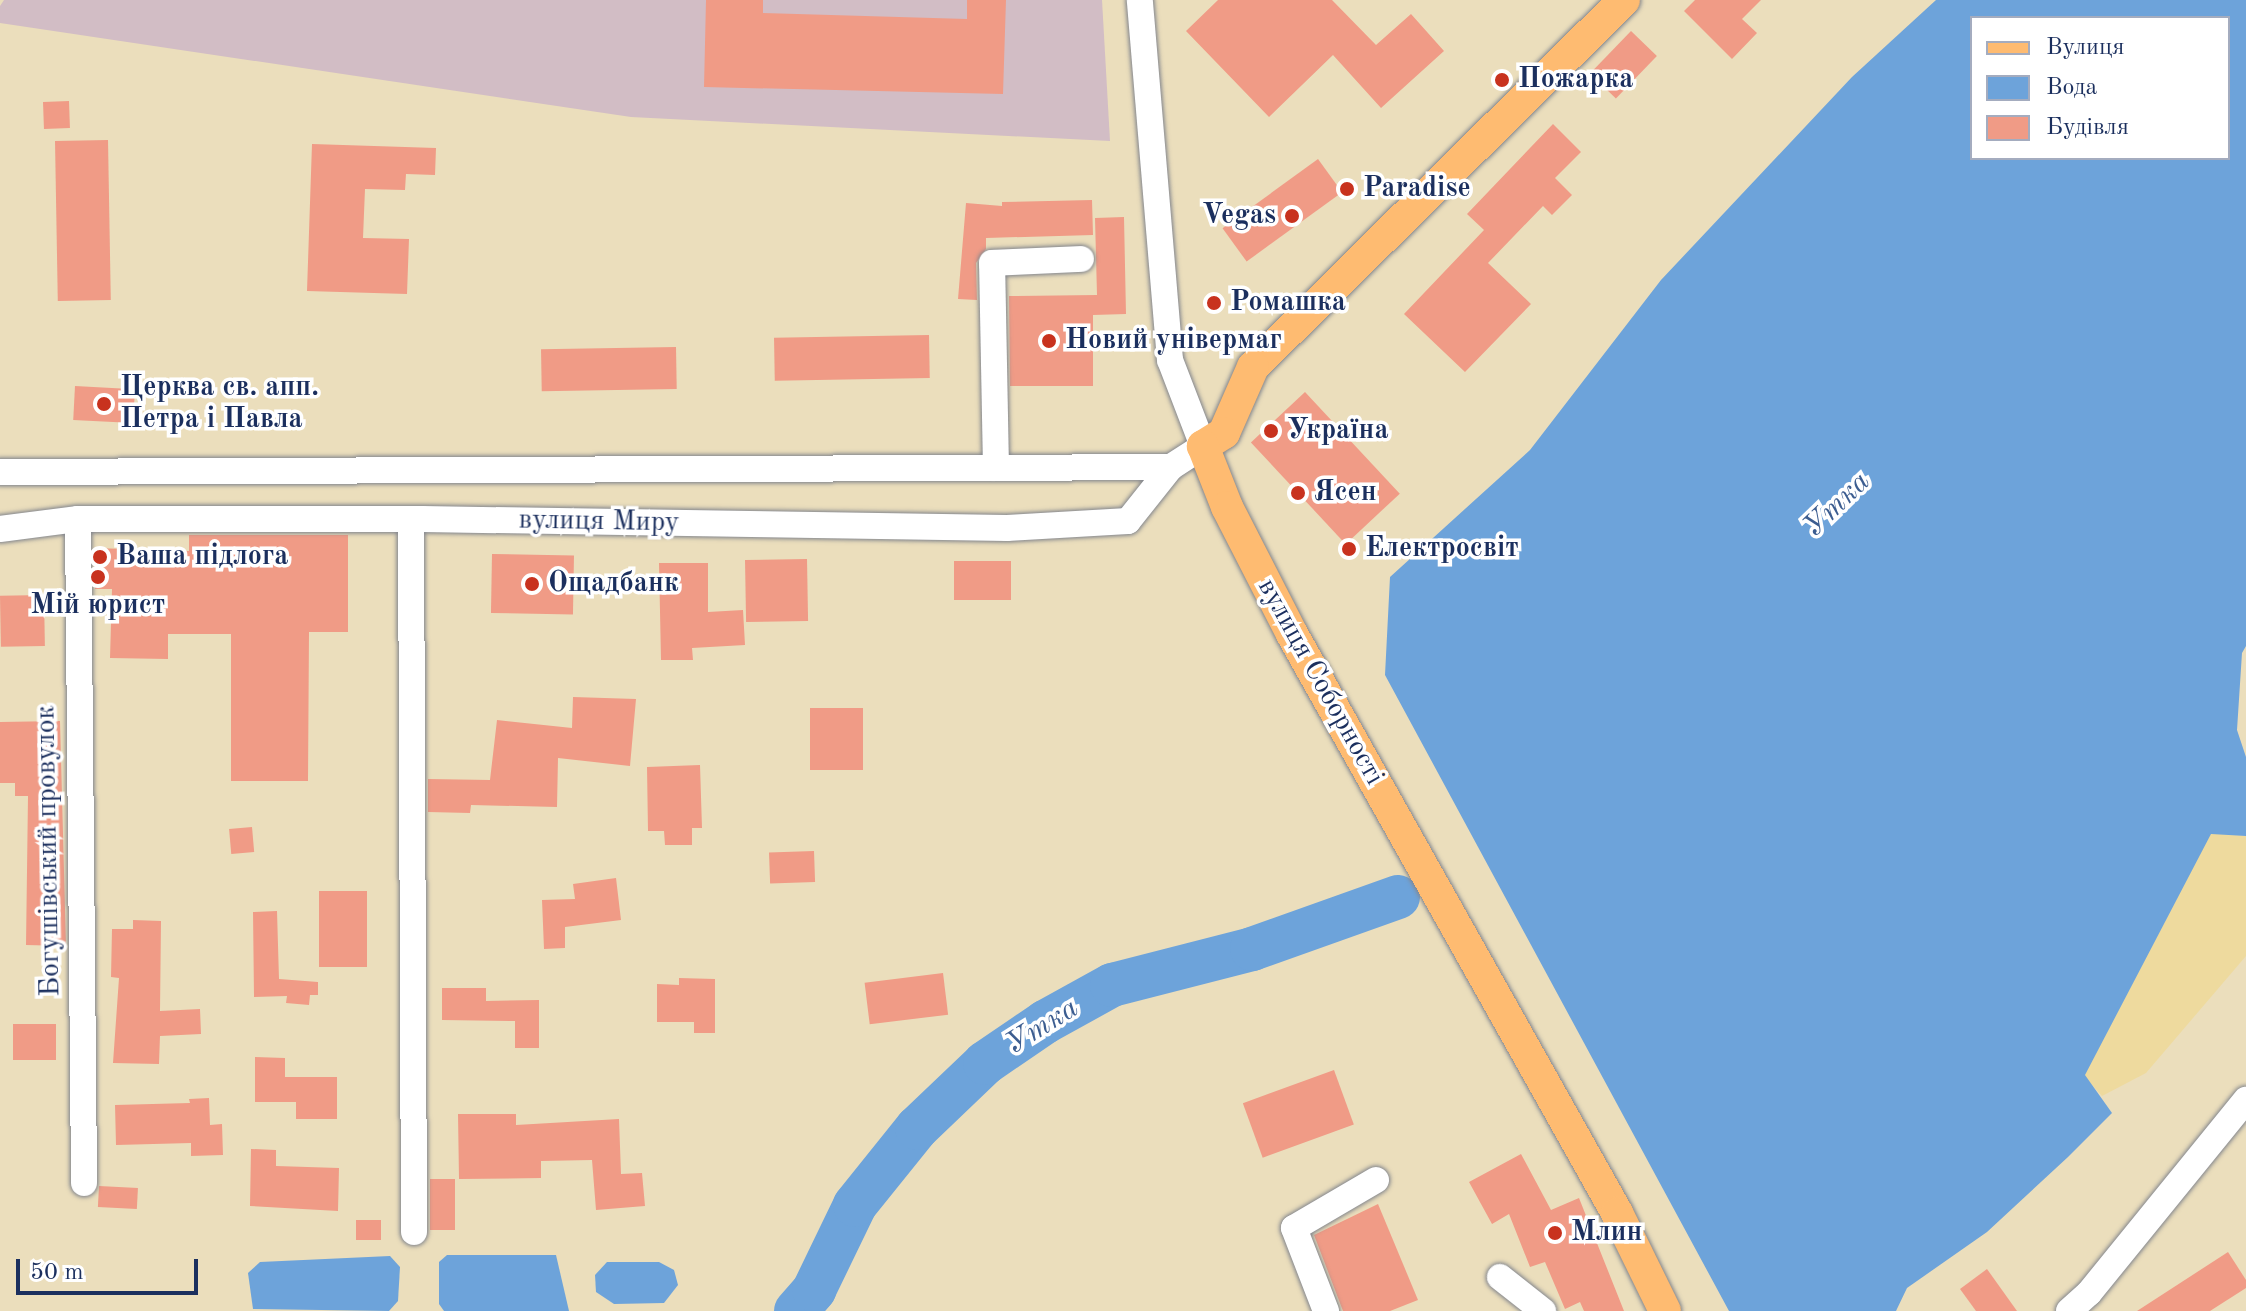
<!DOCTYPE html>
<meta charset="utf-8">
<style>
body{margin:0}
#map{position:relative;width:2246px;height:1311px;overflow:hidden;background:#ebdebc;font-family:"Old Standard TT",serif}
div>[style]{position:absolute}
.industrial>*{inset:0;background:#d2bdc5}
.sand>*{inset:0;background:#eeda9e}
.water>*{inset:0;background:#6da3da}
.river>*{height:44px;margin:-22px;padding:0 22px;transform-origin:22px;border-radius:22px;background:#6da3da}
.building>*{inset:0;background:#f09b86;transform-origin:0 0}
.roads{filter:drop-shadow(0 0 2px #83868d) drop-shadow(0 0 2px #83868d)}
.minor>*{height:26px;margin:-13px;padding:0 13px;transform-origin:13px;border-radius:13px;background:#fff}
.major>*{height:32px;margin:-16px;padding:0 16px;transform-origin:16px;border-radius:16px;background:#febb71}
.dots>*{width:22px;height:22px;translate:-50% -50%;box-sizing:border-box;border:4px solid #fff;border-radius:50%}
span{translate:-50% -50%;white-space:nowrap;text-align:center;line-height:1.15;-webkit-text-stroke:7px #fff;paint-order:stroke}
.poi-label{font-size:28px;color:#1b2f5e;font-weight:700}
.left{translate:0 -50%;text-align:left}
.right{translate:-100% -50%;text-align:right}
.street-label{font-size:28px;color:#1b2f5e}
.water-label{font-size:30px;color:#3c5d90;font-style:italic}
.legend{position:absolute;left:1970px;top:16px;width:260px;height:144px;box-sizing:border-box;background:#fff;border:2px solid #a4acbf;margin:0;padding:10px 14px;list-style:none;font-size:24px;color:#1b2f5e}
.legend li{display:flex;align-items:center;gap:16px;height:40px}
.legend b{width:40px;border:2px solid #a4acbf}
.scale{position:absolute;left:16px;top:1259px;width:182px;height:36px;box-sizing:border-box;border:4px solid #1b2f5e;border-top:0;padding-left:10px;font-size:24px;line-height:28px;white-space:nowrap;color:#1b2f5e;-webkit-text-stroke:6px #fff;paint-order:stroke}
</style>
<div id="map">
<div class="industrial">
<div style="clip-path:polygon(4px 0,1102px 0,1110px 141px,631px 117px,0 23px,0 6px)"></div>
</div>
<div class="sand">
<div style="clip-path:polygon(2211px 833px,2246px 836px,2246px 956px,2146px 1073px,2102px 1096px,2084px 1076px)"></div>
</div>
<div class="water">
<div style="clip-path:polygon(evenodd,1936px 0,2246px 0,2246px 646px,2242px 653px,2237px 730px,2246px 757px,2246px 836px,2211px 834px,2085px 1075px,2112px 1113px,2068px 1157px,1987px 1232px,1907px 1288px,1896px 1311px,1729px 1311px,1385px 675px,1390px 577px,1530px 450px,1661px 280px,1852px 77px,1936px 0,1972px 18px,2228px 18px,2228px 158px,1972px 158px,1972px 18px)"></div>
<div style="clip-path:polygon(447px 1255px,556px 1255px,569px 1311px,444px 1311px,439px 1304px,439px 1262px)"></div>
<div style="clip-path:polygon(390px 1256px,400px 1267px,398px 1301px,389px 1311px,253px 1309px,248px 1273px,260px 1262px)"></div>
<div style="clip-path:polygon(607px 1262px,659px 1262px,674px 1270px,678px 1285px,664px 1303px,614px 1304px,596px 1292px,595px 1275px)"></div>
</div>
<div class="river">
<div style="left:796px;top:1311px;width:28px;rotate:-49deg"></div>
<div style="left:814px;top:1290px;width:94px;rotate:-64.2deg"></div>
<div style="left:855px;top:1205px;width:99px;rotate:-51.2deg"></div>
<div style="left:917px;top:1128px;width:94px;rotate:-43.7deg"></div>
<div style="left:985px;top:1063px;width:73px;rotate:-34.3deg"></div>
<div style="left:1045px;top:1022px;width:77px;rotate:-28.9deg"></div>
<div style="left:1112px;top:985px;width:145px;rotate:-14.4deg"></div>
<div style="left:1252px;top:949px;width:155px;rotate:-19.6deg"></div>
</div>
<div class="building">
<div style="clip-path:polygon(706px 0,763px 0,763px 13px,967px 19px,967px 0,1006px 0,1003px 94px,704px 87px)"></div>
<div style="clip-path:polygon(1218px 0,1332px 0,1376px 45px,1411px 14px,1444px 51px,1381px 108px,1333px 55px,1269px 117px,1186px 31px)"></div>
<div style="clip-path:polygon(1695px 0,1761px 0,1742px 19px,1757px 33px,1732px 59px,1684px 11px)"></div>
<div style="left:1631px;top:31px;width:36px;height:59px;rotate:44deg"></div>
<div style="left:69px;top:101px;width:27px;height:26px;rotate:88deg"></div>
<div style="clip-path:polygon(1553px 124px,1581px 152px,1555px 178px,1572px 195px,1552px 215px,1543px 206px,1488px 263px,1531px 304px,1465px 372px,1404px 314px,1484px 230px,1467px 214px)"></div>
<div style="left:108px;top:140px;width:160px;height:53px;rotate:89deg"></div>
<div style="clip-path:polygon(312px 144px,436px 148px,435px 175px,406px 174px,405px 190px,365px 189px,363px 238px,409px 239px,407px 294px,307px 291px)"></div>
<div style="left:1318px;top:159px;width:41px;height:118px;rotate:54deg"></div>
<div style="clip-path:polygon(1092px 200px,1093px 235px,986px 238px,986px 249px,976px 263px,977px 300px,958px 299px,966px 203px,1002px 206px,1002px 202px)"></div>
<div style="clip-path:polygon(1124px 217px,1126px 314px,1093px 315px,1093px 386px,1010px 386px,1009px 296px,1097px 295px,1095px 218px)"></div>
<div style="left:929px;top:335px;width:43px;height:155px;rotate:89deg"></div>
<div style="left:676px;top:347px;width:42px;height:135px;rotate:89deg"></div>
<div style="left:75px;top:386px;width:60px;height:34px;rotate:3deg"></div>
<div style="left:1305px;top:392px;width:139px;height:74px;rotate:47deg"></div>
<div style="clip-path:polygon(189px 535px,348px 535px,348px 632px,309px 632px,308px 781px,231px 781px,231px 634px,168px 634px,168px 659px,110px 658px,112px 589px,95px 589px,94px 548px,189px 551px)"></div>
<div style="left:492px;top:554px;width:82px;height:59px;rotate:1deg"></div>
<div style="left:807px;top:559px;width:62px;height:62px;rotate:89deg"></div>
<div style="left:954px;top:561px;width:57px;height:39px"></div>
<div style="clip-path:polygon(659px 563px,708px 563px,708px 612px,743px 610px,745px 645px,692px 648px,693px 660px,661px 660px)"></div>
<div style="left:44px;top:595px;width:51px;height:44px;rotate:89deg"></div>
<div style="clip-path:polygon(573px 697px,636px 699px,630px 766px,558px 758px,557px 807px,471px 805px,470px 813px,428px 812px,428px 779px,490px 780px,497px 720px,572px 728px)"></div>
<div style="left:810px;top:708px;width:53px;height:62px"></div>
<div style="clip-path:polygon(60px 721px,66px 946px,26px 945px,28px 796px,15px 796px,15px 783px,0 783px,0 722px)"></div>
<div style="clip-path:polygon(700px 765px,702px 828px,692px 828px,692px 845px,665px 845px,664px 831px,648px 831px,647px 767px)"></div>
<div style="left:252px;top:827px;width:25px;height:23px;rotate:85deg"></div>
<div style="left:814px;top:851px;width:31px;height:45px;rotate:88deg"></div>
<div style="clip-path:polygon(616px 878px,621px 920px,565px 927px,565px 948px,544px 949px,542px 900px,575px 899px,573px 884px)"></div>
<div style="left:319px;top:891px;width:48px;height:76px"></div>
<div style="clip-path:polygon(277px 911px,279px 979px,318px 982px,318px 995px,310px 995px,309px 1005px,286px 1003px,287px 996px,254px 997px,253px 912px)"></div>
<div style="clip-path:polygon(133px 920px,161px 921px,160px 1011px,200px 1009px,201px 1034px,160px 1036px,159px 1064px,113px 1063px,119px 978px,111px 977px,112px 929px,133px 929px)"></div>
<div style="left:943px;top:973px;width:42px;height:79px;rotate:83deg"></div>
<div style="clip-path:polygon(679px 978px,715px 979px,715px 1033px,694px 1033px,694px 1022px,657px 1022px,657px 984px,679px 985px)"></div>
<div style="clip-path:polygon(442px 988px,486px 988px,486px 1001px,539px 1000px,539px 1048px,515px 1048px,515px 1021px,442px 1020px)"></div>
<div style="left:56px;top:1024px;width:36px;height:43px;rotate:90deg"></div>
<div style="clip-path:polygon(255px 1057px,285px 1058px,285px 1077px,337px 1077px,337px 1119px,296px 1119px,296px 1102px,255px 1102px)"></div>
<div style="left:1334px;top:1070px;width:58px;height:97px;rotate:70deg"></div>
<div style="clip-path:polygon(209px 1098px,210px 1125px,222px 1124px,223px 1155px,191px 1156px,191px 1143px,116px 1145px,115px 1105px,190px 1103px,189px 1099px)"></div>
<div style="clip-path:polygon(458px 1114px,516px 1114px,516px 1125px,619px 1119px,621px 1174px,642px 1173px,645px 1206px,596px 1210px,592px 1160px,541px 1161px,541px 1178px,459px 1179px)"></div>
<div style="clip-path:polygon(251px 1149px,276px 1150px,276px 1166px,339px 1168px,338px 1211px,250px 1206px)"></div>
<div style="clip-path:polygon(1521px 1154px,1551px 1210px,1579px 1198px,1624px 1311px,1584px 1311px,1580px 1302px,1565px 1309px,1545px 1262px,1530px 1267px,1509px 1214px,1492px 1224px,1469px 1182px)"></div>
<div style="left:430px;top:1179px;width:25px;height:51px"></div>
<div style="left:99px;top:1186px;width:39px;height:21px;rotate:3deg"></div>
<div style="clip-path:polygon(1378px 1204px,1418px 1300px,1390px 1311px,1343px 1311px,1314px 1235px)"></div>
<div style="left:381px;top:1220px;width:20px;height:25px;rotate:90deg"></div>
<div style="clip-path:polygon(2228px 1252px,2246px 1280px,2246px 1288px,2210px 1311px,2137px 1311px)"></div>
<div style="clip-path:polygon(1987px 1269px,2017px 1311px,1976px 1311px,1960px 1289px)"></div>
</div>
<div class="roads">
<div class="minor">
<div style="left:996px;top:468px;width:205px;rotate:-91.1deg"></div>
<div style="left:992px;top:263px;width:89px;rotate:-2.6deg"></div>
<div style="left:0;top:472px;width:1171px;rotate:-0.24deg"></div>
<div style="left:78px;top:519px;width:664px;rotate:89.48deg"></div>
<div style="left:411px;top:519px;width:713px;rotate:89.76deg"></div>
<div style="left:0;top:529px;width:79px;rotate:-7.3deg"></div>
<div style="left:78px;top:519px;width:344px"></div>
<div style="left:422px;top:519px;width:585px;rotate:0.88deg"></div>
<div style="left:1007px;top:528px;width:121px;rotate:-3.3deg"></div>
<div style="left:1128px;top:521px;width:69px;rotate:-51.5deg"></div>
<div style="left:1171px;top:467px;width:38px;rotate:-33deg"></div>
<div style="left:1203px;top:446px;width:92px;rotate:-111deg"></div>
<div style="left:1170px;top:360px;width:361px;rotate:-94.8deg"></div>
<div style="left:1500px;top:1277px;width:55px;rotate:38.3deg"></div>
<div style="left:1326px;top:1311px;width:89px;rotate:-111.1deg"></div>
<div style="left:1294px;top:1228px;width:95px;rotate:-30.3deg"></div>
<div style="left:2069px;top:1311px;width:27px;rotate:-42deg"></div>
<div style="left:2089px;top:1293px;width:249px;rotate:-50.9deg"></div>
</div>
<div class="major">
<div style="left:1624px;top:0;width:522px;rotate:135.31deg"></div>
<div style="left:1253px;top:367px;width:72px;rotate:113.7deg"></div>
<div style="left:1224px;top:433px;width:25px;rotate:148deg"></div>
<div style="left:1203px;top:446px;width:66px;rotate:68.5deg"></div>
<div style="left:1227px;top:507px;width:143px;rotate:62.9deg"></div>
<div style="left:1292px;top:634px;width:664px;rotate:60.69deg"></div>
<div style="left:1617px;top:1213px;width:109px;rotate:63.9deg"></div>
</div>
</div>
<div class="dots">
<div style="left:1502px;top:80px;background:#c8321e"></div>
<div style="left:1347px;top:189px;background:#c8321e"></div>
<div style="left:1292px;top:216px;background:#c8321e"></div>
<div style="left:1214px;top:303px;background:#c8321e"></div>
<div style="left:1049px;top:341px;background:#c8321e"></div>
<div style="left:104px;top:404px;background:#c8321e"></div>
<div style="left:1271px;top:431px;background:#c8321e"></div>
<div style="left:1298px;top:493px;background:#c8321e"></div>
<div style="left:1349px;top:549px;background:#c8321e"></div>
<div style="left:100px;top:557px;background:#c8321e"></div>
<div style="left:98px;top:577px;background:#c8321e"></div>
<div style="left:532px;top:584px;background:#c8321e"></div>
<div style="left:1555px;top:1233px;background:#c8321e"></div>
</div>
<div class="poi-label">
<span class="left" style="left:1518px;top:80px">Пожарка</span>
<span class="left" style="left:1363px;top:189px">Paradise</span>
<span class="right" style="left:1276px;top:216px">Vegas</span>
<span class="left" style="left:1230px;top:303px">Ромашка</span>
<span class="left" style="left:1065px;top:341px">Новий універмаг</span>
<span class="left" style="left:120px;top:404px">Церква св. апп.<br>Петра і Павла</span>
<span class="left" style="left:1287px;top:431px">Україна</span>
<span class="left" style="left:1314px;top:493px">Ясен</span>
<span class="left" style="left:1365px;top:549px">Електросвіт</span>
<span class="left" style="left:116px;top:557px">Ваша підлога</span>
<span class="left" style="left:548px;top:584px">Ощадбанк</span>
<span style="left:98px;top:606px">Мій юрист</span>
<span class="left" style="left:1571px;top:1233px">Млин</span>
</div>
<div class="street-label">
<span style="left:599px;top:522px;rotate:1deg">вулиця Миру</span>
<span style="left:1320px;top:682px;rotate:61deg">вулиця Соборності</span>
<span style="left:49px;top:851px;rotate:-91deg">Богушівський провулок</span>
</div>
<div class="water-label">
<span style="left:1837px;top:505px;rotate:-44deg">Утка</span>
<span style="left:1042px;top:1027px;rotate:-32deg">Утка</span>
</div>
<ul class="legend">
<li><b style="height:10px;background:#febb71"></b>Вулиця</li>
<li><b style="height:22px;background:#6da3da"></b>Вода</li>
<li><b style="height:22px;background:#f09b86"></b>Будівля</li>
</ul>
<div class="scale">50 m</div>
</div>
